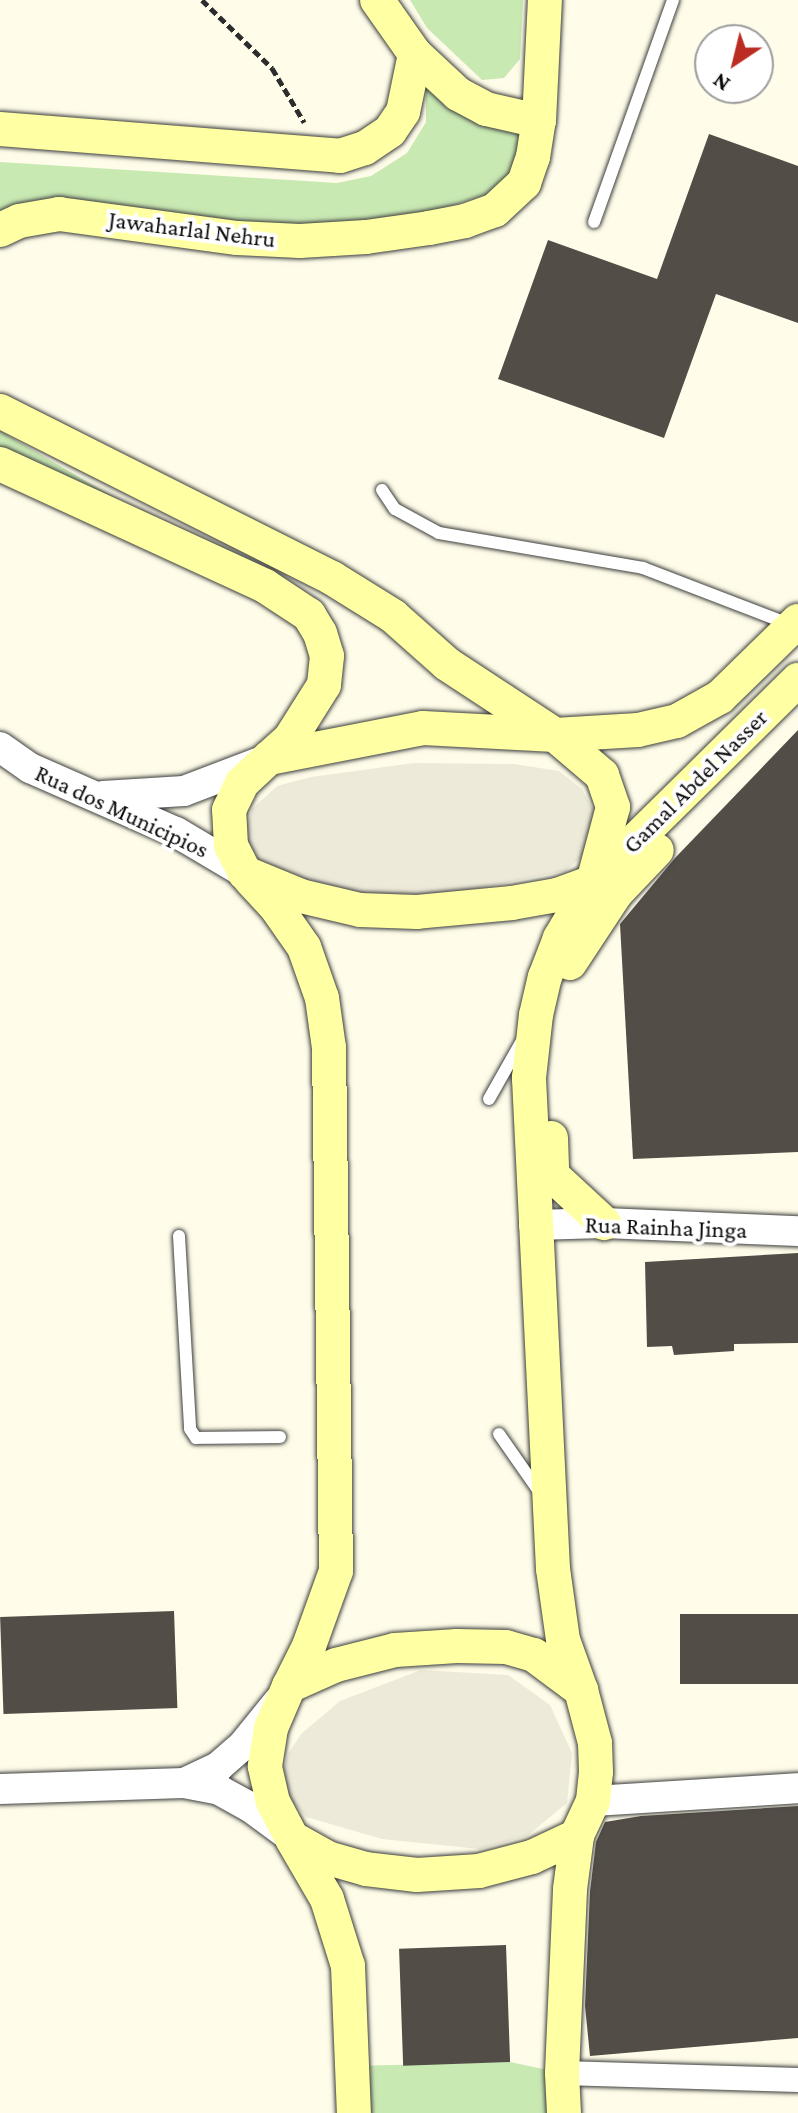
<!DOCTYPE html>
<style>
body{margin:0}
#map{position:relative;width:798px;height:2113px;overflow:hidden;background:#fffde9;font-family:"Crimson Pro",serif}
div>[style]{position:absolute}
.green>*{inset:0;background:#c9e9b3}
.plaza>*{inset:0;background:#edead9}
.building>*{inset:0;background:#534d47;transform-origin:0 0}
.path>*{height:5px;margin-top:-2.5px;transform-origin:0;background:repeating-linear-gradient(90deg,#2d2d2d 0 8px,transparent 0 12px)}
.roads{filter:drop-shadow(0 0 2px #3e3e3e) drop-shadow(0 0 2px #3e3e3e)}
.service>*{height:12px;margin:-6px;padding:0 6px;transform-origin:6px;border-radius:6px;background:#fff}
.minor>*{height:24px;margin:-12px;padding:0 12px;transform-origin:12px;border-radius:12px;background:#fff}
.tertiary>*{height:30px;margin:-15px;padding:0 15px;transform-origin:15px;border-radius:15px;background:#fff}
.secondary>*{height:34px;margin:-17px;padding:0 17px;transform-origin:17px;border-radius:17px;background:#ffffa4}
span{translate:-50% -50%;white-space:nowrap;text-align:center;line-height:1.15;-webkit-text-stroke:8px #fff;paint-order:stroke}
.street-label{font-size:24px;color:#0b0b0b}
.north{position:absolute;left:694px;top:24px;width:80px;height:80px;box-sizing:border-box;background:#fff;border:2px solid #9d9d9d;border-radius:50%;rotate:215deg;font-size:22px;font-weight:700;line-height:32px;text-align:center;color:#0b0b0b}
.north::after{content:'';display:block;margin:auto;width:28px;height:36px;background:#bb2d22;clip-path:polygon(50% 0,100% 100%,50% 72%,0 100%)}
</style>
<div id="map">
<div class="green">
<div style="clip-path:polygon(410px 0,523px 0,520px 59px,504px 78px,482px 80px,427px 28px)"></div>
<div style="clip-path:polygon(426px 83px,467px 117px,521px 135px,516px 166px,494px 192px,422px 215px,338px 229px,0 219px,0 162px,337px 183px,371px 176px,407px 153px,426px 122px)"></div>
<div style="clip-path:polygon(0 431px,327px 621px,0 447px)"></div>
<div style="clip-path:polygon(510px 2062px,562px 2073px,564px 2113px,354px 2113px,352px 2066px)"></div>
</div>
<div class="plaza">
<div style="clip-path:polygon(414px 763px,514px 764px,559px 771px,582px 789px,597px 817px,593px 848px,565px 871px,419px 900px,329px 892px,255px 869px,244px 840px,252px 809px,277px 786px,311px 777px)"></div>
<div style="clip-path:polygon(421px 1670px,508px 1675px,550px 1705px,572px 1753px,567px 1803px,527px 1836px,480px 1849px,382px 1839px,306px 1817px,290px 1799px,282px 1778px,288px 1754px,301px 1734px,340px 1701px)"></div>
</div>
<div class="building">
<div style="clip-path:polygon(709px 134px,798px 166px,798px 323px,716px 294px,664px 438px,498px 379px,548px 240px,657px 279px)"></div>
<div style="clip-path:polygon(798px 730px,798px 1152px,633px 1159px,620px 924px,675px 858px)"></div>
<div style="clip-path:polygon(798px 1253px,798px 1343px,734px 1344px,734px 1351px,674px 1355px,672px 1346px,647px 1347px,645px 1262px)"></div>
<div style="left:174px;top:1611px;width:97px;height:174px;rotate:88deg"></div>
<div style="left:798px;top:1614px;width:70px;height:118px;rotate:90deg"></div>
<div style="clip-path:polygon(798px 1806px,798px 2038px,590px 2056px,585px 2006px,590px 1891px,596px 1842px,605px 1822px,641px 1816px)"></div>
<div style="left:506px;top:1945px;width:117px;height:107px;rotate:88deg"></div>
</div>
<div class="path">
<div style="left:202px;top:0;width:98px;rotate:44.2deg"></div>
<div style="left:272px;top:68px;width:63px;rotate:59.3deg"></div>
</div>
<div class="roads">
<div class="service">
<div style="left:594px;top:222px;width:236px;rotate:-70.4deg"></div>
<div style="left:382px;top:490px;width:23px;rotate:56deg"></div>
<div style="left:395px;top:509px;width:50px;rotate:28.6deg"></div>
<div style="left:439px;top:533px;width:207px;rotate:9.7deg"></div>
<div style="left:643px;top:568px;width:156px;rotate:21deg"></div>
<div style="left:489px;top:1099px;width:69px;rotate:-60.5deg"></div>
<div style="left:179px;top:1236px;width:193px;rotate:86.7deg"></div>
<div style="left:190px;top:1429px;width:11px;rotate:56deg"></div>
<div style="left:196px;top:1438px;width:84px;rotate:-0.7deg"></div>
<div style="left:499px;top:1434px;width:77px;rotate:55.1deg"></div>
</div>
<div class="minor">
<div style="left:562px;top:2073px;width:236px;rotate:1.7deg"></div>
</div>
<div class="tertiary">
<div style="left:0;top:747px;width:37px;rotate:35deg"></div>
<div style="left:30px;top:768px;width:159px;rotate:23.7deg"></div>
<div style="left:176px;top:832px;width:80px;rotate:30.7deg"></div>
<div style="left:103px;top:796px;width:81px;rotate:-3.5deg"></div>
<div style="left:184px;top:791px;width:87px;rotate:-20.9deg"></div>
<div style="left:534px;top:1225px;width:70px;rotate:-1.6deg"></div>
<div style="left:604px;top:1223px;width:194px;rotate:2.4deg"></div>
<div style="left:184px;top:1783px;width:38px;rotate:-25deg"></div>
<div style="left:218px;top:1767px;width:35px;rotate:-41deg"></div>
<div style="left:244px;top:1744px;width:54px;rotate:-51deg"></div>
<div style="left:0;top:1789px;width:184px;rotate:-1.9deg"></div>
<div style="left:184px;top:1783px;width:36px;rotate:11deg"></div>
<div style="left:219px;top:1790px;width:35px;rotate:29deg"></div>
<div style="left:250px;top:1807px;width:51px;rotate:36.2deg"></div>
<div style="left:593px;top:1801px;width:205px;rotate:-3.6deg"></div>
</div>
<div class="secondary">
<div style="left:415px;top:54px;width:59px;rotate:42.9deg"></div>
<div style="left:458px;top:94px;width:32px;rotate:28deg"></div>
<div style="left:486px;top:109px;width:54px;rotate:12.8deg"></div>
<div style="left:0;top:129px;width:341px;rotate:4.5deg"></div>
<div style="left:340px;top:156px;width:26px;rotate:-18deg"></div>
<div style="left:365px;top:148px;width:30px;rotate:-34deg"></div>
<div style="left:390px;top:131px;width:23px;rotate:-56deg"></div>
<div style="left:403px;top:112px;width:59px;rotate:-78.3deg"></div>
<div style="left:415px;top:54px;width:66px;rotate:-125.1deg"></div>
<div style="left:0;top:230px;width:21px;rotate:-25deg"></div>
<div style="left:19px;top:221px;width:41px;rotate:-9.9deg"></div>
<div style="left:59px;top:214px;width:180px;rotate:7.7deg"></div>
<div style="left:237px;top:238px;width:63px;rotate:2.7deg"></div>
<div style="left:300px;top:241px;width:66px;rotate:-3.5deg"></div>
<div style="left:366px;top:237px;width:64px;rotate:-8.1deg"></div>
<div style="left:429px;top:228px;width:37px;rotate:-11deg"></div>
<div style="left:465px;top:221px;width:32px;rotate:-20deg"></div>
<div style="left:495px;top:210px;width:40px;rotate:-43deg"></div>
<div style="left:524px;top:183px;width:28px;rotate:-71deg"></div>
<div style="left:533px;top:157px;width:36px;rotate:-81deg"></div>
<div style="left:539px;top:121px;width:121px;rotate:-87.2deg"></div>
<div style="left:0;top:411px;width:372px;rotate:26.7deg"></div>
<div style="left:332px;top:578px;width:72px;rotate:31.9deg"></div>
<div style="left:393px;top:616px;width:72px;rotate:41.6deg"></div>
<div style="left:447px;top:664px;width:129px;rotate:33.3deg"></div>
<div style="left:555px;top:735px;width:83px;rotate:-3.4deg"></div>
<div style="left:638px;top:730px;width:40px;rotate:-13deg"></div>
<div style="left:677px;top:721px;width:49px;rotate:-29.2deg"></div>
<div style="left:720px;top:697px;width:109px;rotate:-44.3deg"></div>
<div style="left:0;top:464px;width:292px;rotate:24.7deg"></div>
<div style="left:265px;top:586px;width:53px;rotate:33.4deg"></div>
<div style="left:309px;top:615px;width:21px;rotate:59deg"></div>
<div style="left:320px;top:633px;width:24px;rotate:73deg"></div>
<div style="left:327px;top:656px;width:29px;rotate:96deg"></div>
<div style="left:324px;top:685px;width:64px;rotate:122.2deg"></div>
<div style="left:290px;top:739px;width:28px;rotate:138deg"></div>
<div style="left:423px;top:728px;width:132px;rotate:3deg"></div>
<div style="left:555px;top:735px;width:62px;rotate:40.4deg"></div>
<div style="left:602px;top:775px;width:34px;rotate:71deg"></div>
<div style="left:613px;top:807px;width:78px;rotate:104.9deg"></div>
<div style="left:593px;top:882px;width:38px;rotate:160deg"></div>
<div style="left:557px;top:895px;width:46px;rotate:169.9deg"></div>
<div style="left:512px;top:903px;width:95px;rotate:174.6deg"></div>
<div style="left:417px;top:912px;width:57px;rotate:-178deg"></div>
<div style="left:360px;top:910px;width:61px;rotate:-166.7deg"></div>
<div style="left:301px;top:896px;width:61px;rotate:-157.7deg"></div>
<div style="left:245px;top:873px;width:30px;rotate:-117deg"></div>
<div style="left:231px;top:846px;width:36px;rotate:-93deg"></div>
<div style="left:229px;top:810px;width:30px;rotate:-64deg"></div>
<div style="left:242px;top:783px;width:37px;rotate:-43deg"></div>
<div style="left:269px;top:758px;width:157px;rotate:-11deg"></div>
<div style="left:250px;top:879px;width:38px;rotate:47deg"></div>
<div style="left:276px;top:907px;width:49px;rotate:55deg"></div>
<div style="left:304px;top:947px;width:54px;rotate:70.6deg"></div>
<div style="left:322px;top:998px;width:50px;rotate:82deg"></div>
<div style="left:329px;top:1048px;width:523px;rotate:89.23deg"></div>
<div style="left:336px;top:1571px;width:80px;rotate:109.8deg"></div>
<div style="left:309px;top:1646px;width:45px;rotate:116.6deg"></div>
<div style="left:570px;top:963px;width:84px;rotate:-56.7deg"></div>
<div style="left:616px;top:893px;width:59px;rotate:-46.4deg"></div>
<div style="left:551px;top:1138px;width:37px;rotate:88deg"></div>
<div style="left:552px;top:1175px;width:71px;rotate:42.7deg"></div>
<div style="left:457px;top:1646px;width:49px;rotate:1.2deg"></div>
<div style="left:506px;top:1647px;width:29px;rotate:16deg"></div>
<div style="left:534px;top:1655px;width:59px;rotate:36.7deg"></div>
<div style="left:581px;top:1690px;width:55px;rotate:75.2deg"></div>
<div style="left:595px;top:1743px;width:29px;rotate:88deg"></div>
<div style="left:596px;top:1772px;width:29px;rotate:96deg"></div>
<div style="left:593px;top:1801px;width:38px;rotate:115deg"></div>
<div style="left:577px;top:1836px;width:50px;rotate:155deg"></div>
<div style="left:532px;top:1857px;width:55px;rotate:165.2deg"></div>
<div style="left:479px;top:1871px;width:62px;rotate:176.3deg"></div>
<div style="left:417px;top:1875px;width:51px;rotate:-173.3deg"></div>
<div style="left:366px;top:1869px;width:40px;rotate:-164deg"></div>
<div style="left:328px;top:1858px;width:41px;rotate:-150.9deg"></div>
<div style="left:292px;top:1838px;width:41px;rotate:-117.8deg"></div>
<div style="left:273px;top:1802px;width:37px;rotate:-103deg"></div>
<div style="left:265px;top:1766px;width:38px;rotate:-81deg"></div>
<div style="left:271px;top:1728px;width:46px;rotate:-66.8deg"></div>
<div style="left:289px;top:1686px;width:51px;rotate:-24.1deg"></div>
<div style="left:336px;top:1665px;width:61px;rotate:-14.3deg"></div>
<div style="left:395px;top:1650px;width:62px;rotate:-3.7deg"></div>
<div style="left:581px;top:1690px;width:53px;rotate:-109.8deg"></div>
<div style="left:563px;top:1640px;width:72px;rotate:-98deg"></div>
<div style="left:553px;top:1569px;width:492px;rotate:-92.8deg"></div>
<div style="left:529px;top:1078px;width:63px;rotate:-83.7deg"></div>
<div style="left:536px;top:1015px;width:39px;rotate:-77deg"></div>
<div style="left:545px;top:977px;width:42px;rotate:-69deg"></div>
<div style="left:560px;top:938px;width:65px;rotate:-59.5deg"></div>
<div style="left:593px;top:882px;width:288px;rotate:-44.6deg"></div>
<div style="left:292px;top:1839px;width:69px;rotate:59.7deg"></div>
<div style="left:327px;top:1899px;width:70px;rotate:72.6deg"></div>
<div style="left:348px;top:1966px;width:147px;rotate:87.7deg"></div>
<div style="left:564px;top:2113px;width:40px;rotate:-92.9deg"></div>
<div style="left:562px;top:2073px;width:184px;rotate:-87.5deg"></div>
<div style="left:570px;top:1889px;width:53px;rotate:-82.5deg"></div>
</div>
</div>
<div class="street-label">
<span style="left:192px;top:229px;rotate:7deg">Jawaharlal Nehru</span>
<span style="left:695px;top:781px;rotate:-45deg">Gamal Abdel Nasser</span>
<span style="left:122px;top:811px;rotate:25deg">Rua dos Municipios</span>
<span style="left:666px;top:1227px;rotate:2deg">Rua Rainha Jinga</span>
</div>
<div class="north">N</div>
</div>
